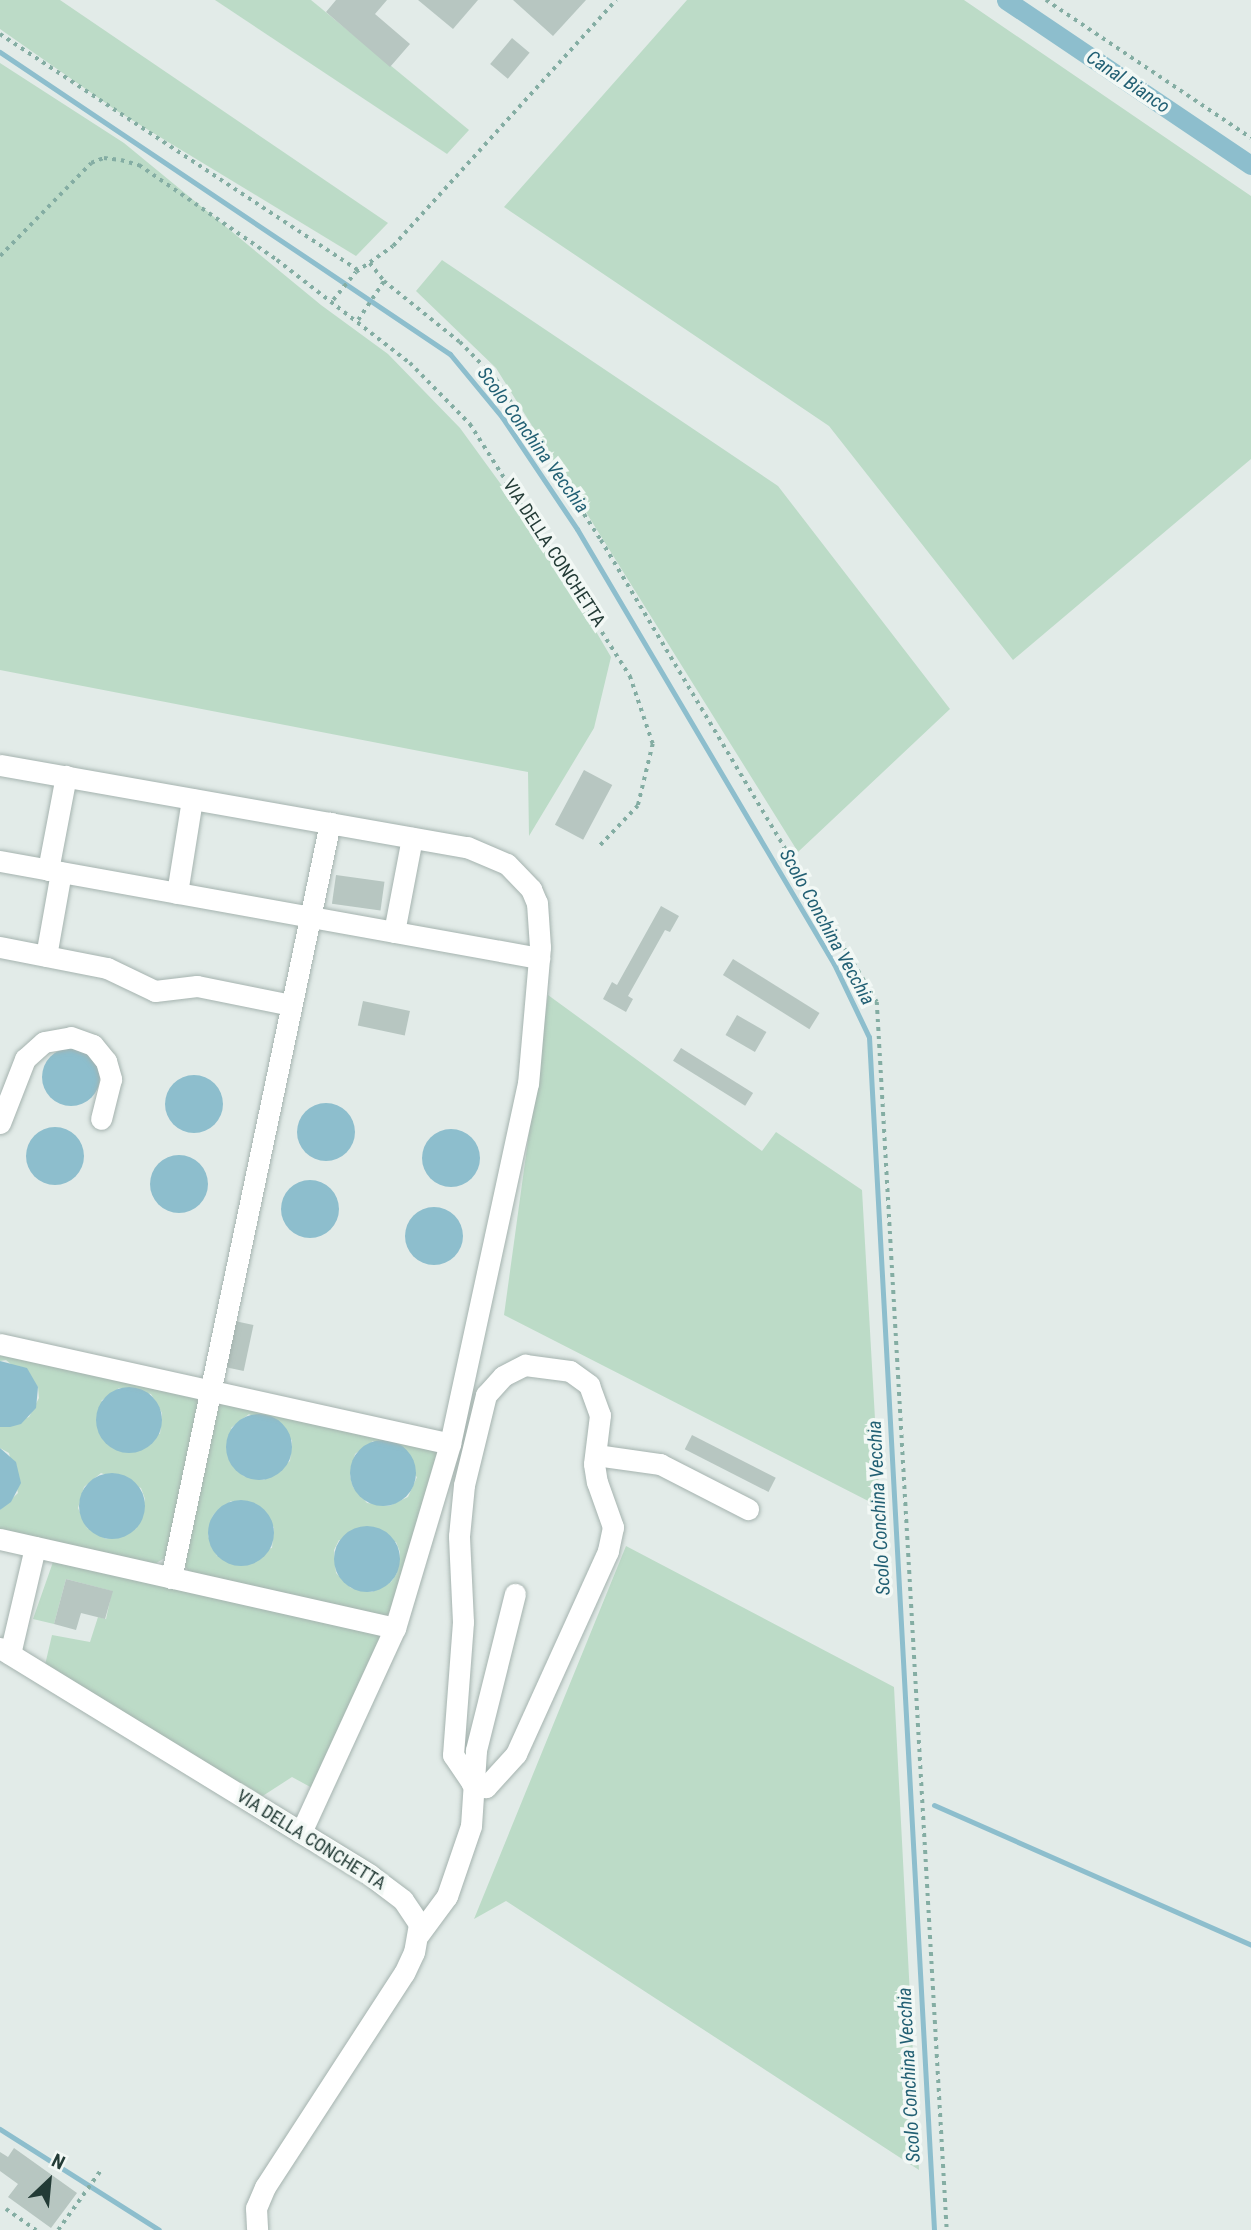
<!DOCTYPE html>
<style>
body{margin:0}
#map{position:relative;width:1251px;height:2230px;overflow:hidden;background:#e2ebe8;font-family:"Roboto Condensed",sans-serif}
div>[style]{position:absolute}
.green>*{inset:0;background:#bcdbc7}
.water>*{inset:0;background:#8dbecd}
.round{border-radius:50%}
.stream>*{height:5px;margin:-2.5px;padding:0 2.5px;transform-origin:2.5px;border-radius:2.5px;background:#8dbecd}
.canal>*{height:19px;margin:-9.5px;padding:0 9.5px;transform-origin:9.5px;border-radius:9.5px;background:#8dbecd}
.building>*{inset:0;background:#b7c6c1;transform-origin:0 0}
.path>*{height:3.5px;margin-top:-1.75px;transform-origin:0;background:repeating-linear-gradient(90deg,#84ada3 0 3.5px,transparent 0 8.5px)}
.roads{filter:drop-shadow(0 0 2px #a5b3af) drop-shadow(0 0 2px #a5b3af)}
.minor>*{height:21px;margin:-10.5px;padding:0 10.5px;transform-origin:10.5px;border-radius:10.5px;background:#fff}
span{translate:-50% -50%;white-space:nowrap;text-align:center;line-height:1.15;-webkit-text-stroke:7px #f2f8f5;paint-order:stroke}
.street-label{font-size:18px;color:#233b36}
.water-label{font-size:19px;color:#215f73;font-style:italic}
.north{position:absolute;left:14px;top:2146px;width:70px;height:70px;-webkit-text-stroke:5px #f2f8f5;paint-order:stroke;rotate:26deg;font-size:19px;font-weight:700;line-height:28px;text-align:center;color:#233b36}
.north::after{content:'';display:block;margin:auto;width:24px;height:32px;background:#233b36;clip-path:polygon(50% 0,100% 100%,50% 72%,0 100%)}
</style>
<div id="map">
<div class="green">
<div style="clip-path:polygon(0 0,60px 0,388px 223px,356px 256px,117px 111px,0 29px)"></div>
<div style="clip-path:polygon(215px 0,311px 0,469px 130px,447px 154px)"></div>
<div style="clip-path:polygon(687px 0,964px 0,1251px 196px,1251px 459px,1013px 660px,829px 426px,504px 207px)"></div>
<div style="clip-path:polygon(0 63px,124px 143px,321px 305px,388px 354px,460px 428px,545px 545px,611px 657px,594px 728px,529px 836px,528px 772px,0 670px)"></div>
<div style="clip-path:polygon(442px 260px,778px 486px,950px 709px,798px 852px,496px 368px,416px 291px)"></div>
<div style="clip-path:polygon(548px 995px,762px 1151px,776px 1132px,862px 1190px,880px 1507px,504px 1315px)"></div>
<div style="clip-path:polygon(evenodd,0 1348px,197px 1395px,201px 1404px,168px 1556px,153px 1565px,0 1530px,0 1510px,18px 1493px,9px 1453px,0 1448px,0 1427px,29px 1417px,39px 1398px,38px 1387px,6px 1360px,0 1361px,0 1348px,119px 1388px,151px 1394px,162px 1413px,160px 1434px,101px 1401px,119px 1388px,0 1348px,101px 1473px,141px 1488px,145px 1499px,136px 1529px,106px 1539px,87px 1528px,78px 1508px,84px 1487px,101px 1473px)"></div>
<div style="clip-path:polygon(evenodd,222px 1400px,434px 1446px,441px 1461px,397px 1608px,385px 1616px,190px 1573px,181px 1561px,213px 1405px,222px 1400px,249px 1414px,292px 1440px,290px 1461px,264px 1480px,243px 1476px,231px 1428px,249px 1414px,222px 1400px,373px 1441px,417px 1477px,408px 1497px,389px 1506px,367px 1503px,353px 1487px,350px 1476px,355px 1454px,373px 1441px,222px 1400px,231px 1501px,274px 1527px,272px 1548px,217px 1556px,208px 1536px,213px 1515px,231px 1501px,222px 1400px,339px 1540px,396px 1542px,400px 1552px,397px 1573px,391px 1582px,372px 1592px,351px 1588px,336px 1573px,334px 1550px,339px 1540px)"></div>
<div style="clip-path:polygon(626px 1546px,894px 1687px,919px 2170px,506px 1901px,474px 1919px)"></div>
<div style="clip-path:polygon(53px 1562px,376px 1629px,382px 1636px,314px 1789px,292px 1777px,258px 1799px,45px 1665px,52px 1635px,90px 1642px,98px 1617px,106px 1619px,112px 1591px,66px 1579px,54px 1624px,33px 1619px)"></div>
</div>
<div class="water">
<div class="round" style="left:42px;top:1048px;width:58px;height:58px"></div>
<div class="round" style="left:165px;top:1075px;width:58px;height:58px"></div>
<div class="round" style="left:297px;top:1103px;width:58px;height:58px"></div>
<div class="round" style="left:26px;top:1127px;width:58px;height:58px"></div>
<div class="round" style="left:422px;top:1129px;width:58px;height:58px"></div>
<div class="round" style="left:150px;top:1155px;width:58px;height:58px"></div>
<div class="round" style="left:281px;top:1180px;width:58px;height:58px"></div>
<div class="round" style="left:405px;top:1207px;width:58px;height:58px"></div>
<div style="clip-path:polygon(0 1361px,27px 1368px,38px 1387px,36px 1408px,21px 1424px,10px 1427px,0 1427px)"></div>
<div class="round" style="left:96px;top:1387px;width:66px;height:66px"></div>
<div class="round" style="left:226px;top:1414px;width:66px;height:66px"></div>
<div class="round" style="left:350px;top:1440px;width:66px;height:66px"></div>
<div style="clip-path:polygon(0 1448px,16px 1462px,21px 1483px,11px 1502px,0 1510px)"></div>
<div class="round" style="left:79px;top:1473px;width:66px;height:66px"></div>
<div class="round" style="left:208px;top:1500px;width:66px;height:66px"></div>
<div class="round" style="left:334px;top:1526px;width:66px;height:66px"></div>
</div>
<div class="stream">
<div style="left:0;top:52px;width:542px;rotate:33.87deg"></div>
<div style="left:450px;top:354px;width:82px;rotate:50.5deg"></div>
<div style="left:502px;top:417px;width:135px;rotate:56.2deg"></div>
<div style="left:577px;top:529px;width:505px;rotate:59.43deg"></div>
<div style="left:834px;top:964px;width:81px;rotate:64.4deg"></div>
<div style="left:869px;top:1037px;width:1195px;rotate:86.88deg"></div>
<div style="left:934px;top:1805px;width:347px;rotate:23.8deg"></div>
<div style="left:0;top:2129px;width:188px;rotate:32.4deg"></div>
</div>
<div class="canal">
<div style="left:1006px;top:0;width:295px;rotate:34deg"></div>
</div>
<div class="building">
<div style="clip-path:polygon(336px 0,387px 0,375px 14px,410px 44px,390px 67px,326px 12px)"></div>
<div style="clip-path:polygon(418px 0,478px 0,453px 29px)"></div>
<div style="clip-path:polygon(513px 0,586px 0,553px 36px)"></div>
<div style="left:512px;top:38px;width:23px;height:34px;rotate:40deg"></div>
<div style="left:584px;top:770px;width:32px;height:62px;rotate:28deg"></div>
<div style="left:336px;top:875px;width:49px;height:29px;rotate:8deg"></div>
<div style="clip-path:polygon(661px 906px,679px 916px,670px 932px,665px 930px,628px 996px,633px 999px,626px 1012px,603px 999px,612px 982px,617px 985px)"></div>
<div style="left:733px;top:959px;width:102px;height:19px;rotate:32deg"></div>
<div style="left:363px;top:1001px;width:48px;height:25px;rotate:12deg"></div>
<div style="left:737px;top:1015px;width:34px;height:23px;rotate:30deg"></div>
<div style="left:681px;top:1048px;width:85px;height:15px;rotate:32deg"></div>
<div style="left:230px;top:1320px;width:24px;height:47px;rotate:12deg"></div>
<div style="left:692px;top:1435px;width:94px;height:16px;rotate:27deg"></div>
<div style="clip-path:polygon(66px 1579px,113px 1591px,105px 1619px,81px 1613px,76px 1630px,54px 1624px)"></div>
<div style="clip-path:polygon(14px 2148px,77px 2193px,51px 2228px,8px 2197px,18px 2184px,0 2171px,0 2152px,8px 2157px)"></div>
</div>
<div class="path">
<div style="left:1046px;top:0;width:247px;rotate:33.9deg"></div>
<div style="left:0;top:34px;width:430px;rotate:33.4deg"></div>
<div style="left:0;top:256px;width:130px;rotate:-45.6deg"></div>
<div style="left:91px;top:163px;width:14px;rotate:-21deg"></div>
<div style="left:104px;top:158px;width:17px;rotate:7deg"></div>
<div style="left:121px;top:160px;width:19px;rotate:16deg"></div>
<div style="left:139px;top:165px;width:168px;rotate:34.5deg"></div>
<div style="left:277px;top:260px;width:168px;rotate:37.8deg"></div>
<div style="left:410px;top:363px;width:86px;rotate:45.5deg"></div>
<div style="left:470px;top:424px;width:299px;rotate:57.6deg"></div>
<div style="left:630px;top:676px;width:72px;rotate:71.3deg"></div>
<div style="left:653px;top:744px;width:64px;rotate:103.6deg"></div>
<div style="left:638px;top:806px;width:58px;rotate:133.6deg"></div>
<div style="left:370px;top:263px;width:23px;rotate:52deg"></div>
<div style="left:384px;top:281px;width:97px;rotate:38.8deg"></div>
<div style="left:460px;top:342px;width:52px;rotate:45.8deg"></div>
<div style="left:496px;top:379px;width:192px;rotate:56.9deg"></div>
<div style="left:601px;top:540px;width:538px;rotate:59.15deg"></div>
<div style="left:877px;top:1002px;width:1230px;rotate:86.74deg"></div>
<div style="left:333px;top:300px;width:36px;rotate:-51deg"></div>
<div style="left:356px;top:272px;width:45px;rotate:-35.1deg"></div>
<div style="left:393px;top:246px;width:332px;rotate:-47.8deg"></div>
<div style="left:358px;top:320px;width:47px;rotate:-56.3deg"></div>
<div style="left:6px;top:2209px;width:37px;rotate:35deg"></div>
<div style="left:58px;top:2230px;width:74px;rotate:-54.4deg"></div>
</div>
<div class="roads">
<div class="minor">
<div style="left:0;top:765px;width:474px;rotate:10deg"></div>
<div style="left:467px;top:847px;width:43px;rotate:23deg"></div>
<div style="left:507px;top:864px;width:35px;rotate:46deg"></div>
<div style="left:531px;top:889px;width:15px;rotate:67deg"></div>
<div style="left:537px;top:903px;width:44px;rotate:86.1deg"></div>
<div style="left:540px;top:947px;width:137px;rotate:95deg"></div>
<div style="left:528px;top:1083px;width:369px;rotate:102.2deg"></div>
<div style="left:450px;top:1444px;width:192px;rotate:106.6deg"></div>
<div style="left:395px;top:1628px;width:225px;rotate:114.7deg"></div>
<div style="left:0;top:861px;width:548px;rotate:10.2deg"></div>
<div style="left:48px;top:870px;width:96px;rotate:-79.2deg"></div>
<div style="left:177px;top:893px;width:95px;rotate:-80.9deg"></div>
<div style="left:394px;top:932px;width:96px;rotate:-79.2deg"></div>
<div style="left:0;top:947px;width:109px;rotate:11.1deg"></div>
<div style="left:107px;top:968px;width:53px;rotate:25.6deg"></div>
<div style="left:155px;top:991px;width:42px;rotate:-6.8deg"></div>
<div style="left:197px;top:986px;width:96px;rotate:11.4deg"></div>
<div style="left:46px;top:956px;width:85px;rotate:-79.9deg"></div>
<div style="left:0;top:1123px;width:69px;rotate:-68.7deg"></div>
<div style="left:25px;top:1059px;width:25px;rotate:-42deg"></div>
<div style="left:44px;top:1042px;width:27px;rotate:-10deg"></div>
<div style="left:71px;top:1037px;width:23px;rotate:20deg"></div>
<div style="left:93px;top:1045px;width:21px;rotate:51deg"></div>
<div style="left:106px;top:1061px;width:19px;rotate:74deg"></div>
<div style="left:111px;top:1079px;width:41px;rotate:104deg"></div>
<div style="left:0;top:1344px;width:461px;rotate:12.5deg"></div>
<div style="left:525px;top:1365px;width:45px;rotate:7.6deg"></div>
<div style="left:570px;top:1371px;width:24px;rotate:36deg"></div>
<div style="left:589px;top:1385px;width:32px;rotate:70deg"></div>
<div style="left:600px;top:1415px;width:49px;rotate:97deg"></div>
<div style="left:594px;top:1464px;width:18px;rotate:81deg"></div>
<div style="left:597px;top:1482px;width:48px;rotate:70.4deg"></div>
<div style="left:613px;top:1527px;width:25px;rotate:102deg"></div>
<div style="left:608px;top:1551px;width:223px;rotate:114.4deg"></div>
<div style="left:516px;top:1754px;width:45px;rotate:132.3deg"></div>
<div style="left:486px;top:1787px;width:15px;rotate:-164deg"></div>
<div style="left:472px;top:1783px;width:34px;rotate:-124deg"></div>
<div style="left:453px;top:1755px;width:133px;rotate:-85.7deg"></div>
<div style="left:463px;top:1622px;width:86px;rotate:-92.7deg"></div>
<div style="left:459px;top:1536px;width:51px;rotate:-84.4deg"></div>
<div style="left:464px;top:1485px;width:93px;rotate:-76.3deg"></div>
<div style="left:486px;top:1395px;width:25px;rotate:-48deg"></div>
<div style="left:503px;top:1376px;width:25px;rotate:-27deg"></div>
<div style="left:596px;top:1455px;width:65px;rotate:8deg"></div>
<div style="left:660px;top:1464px;width:99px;rotate:27.1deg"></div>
<div style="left:0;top:1539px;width:405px;rotate:12.7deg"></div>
<div style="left:171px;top:1578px;width:772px;rotate:-78.11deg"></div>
<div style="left:0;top:1648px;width:434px;rotate:31.5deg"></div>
<div style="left:370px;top:1875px;width:41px;rotate:37.1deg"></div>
<div style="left:403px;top:1900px;width:29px;rotate:56deg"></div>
<div style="left:419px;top:1924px;width:28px;rotate:100deg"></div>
<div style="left:414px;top:1952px;width:23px;rotate:115deg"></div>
<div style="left:404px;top:1973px;width:255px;rotate:123deg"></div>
<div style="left:265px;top:2187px;width:23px;rotate:113deg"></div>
<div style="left:256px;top:2208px;width:22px;rotate:87deg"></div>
<div style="left:10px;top:1654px;width:110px;rotate:-76.8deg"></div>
<div style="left:419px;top:1934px;width:47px;rotate:-53.6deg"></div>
<div style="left:447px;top:1896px;width:74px;rotate:-71.1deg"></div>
<div style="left:471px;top:1826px;width:76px;rotate:-86.2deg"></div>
<div style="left:476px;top:1750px;width:161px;rotate:-76deg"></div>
</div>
</div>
<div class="street-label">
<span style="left:554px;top:553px;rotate:57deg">VIA DELLA CONCHETTA</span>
<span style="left:311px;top:1840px;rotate:32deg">VIA DELLA CONCHETTA</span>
</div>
<div class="water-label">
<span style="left:1128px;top:82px;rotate:34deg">Canal Bianco</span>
<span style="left:533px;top:440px;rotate:54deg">Scolo Conchina Vecchia</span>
<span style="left:827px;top:927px;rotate:61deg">Scolo Conchina Vecchia</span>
<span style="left:879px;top:1508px;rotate:-93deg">Scolo Conchina Vecchia</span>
<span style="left:909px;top:2075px;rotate:-93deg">Scolo Conchina Vecchia</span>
</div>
<div class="north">N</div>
</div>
